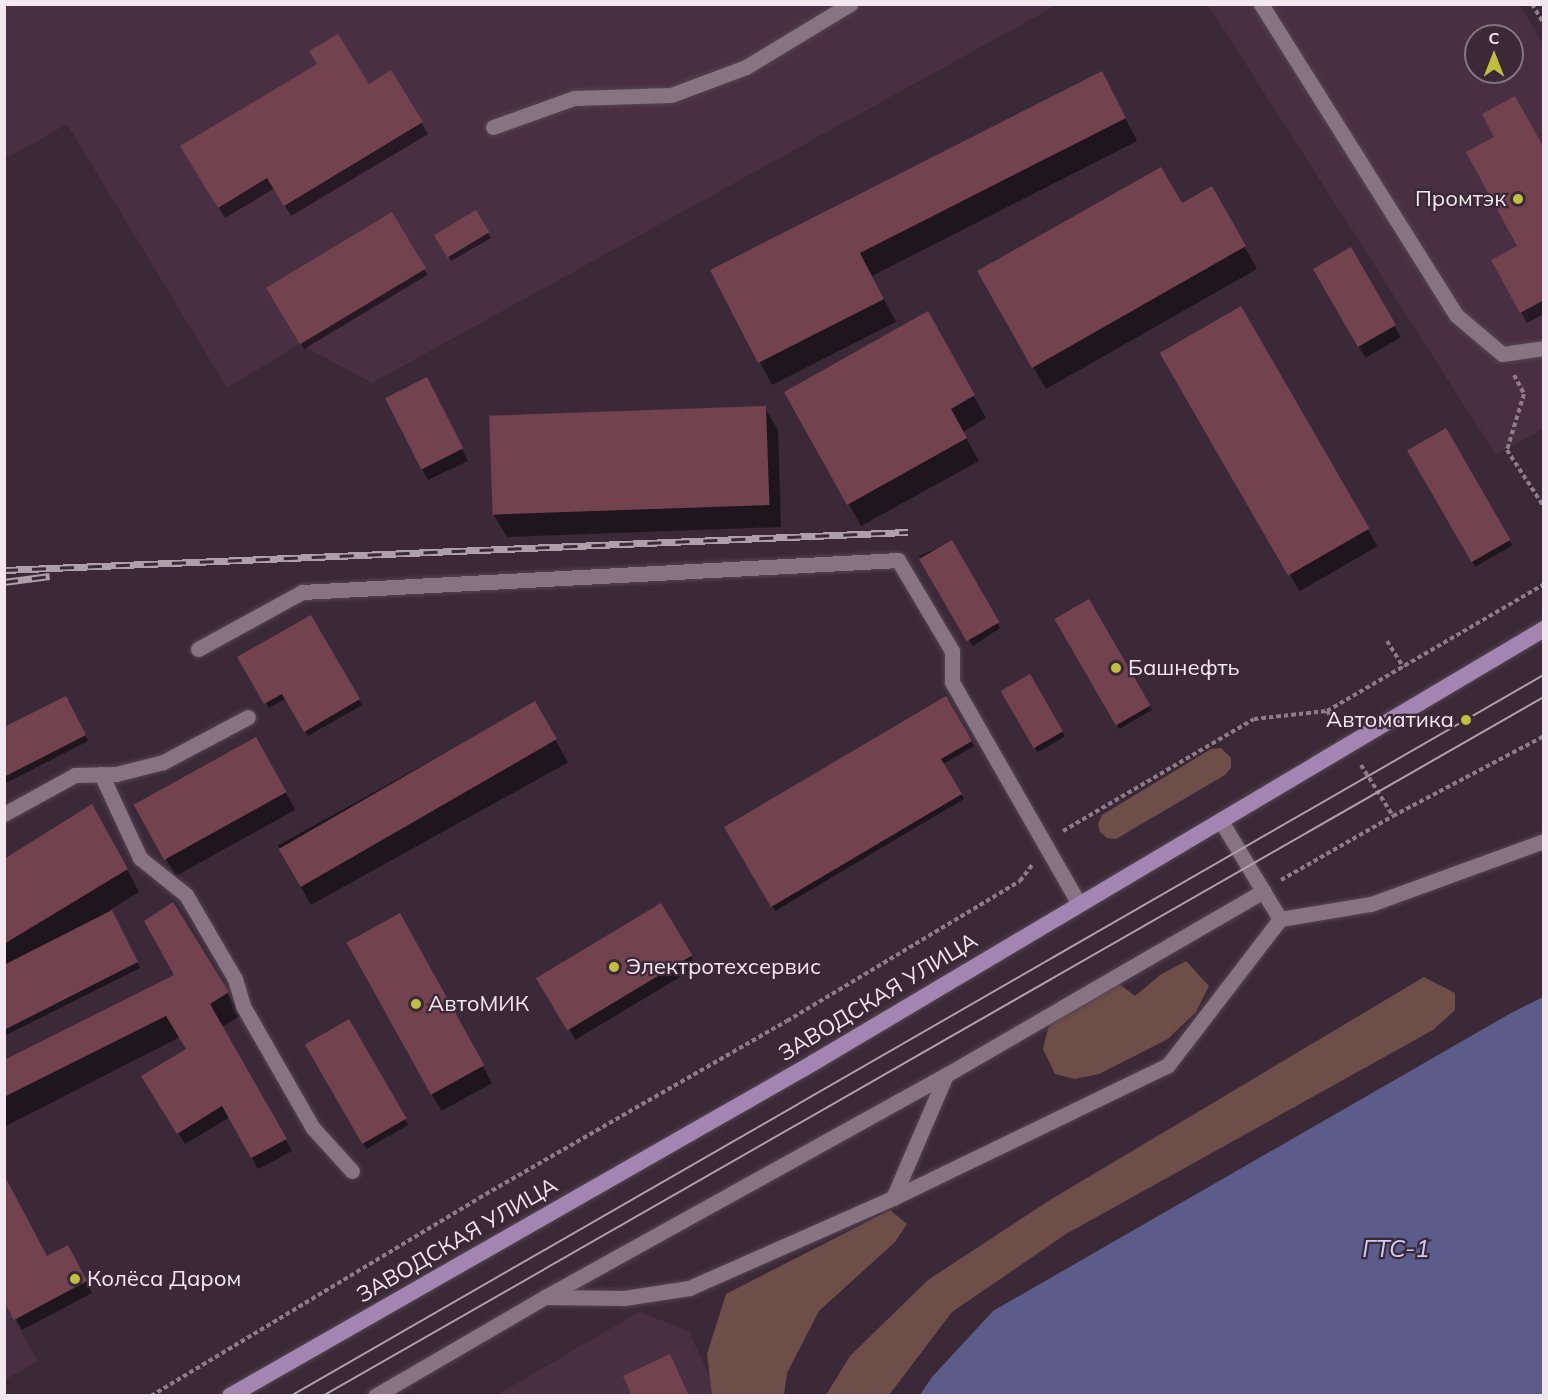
<!DOCTYPE html>
<meta charset="utf-8">
<style>
body{margin:0}
#map{position:relative;width:1548px;height:1400px;overflow:hidden;background:#3b2937;font-family:Mulish,sans-serif}
div>[style]{position:absolute}
.built>*{inset:0;background:#483042}
.green>*{inset:0;background:#6e4e48}
.water>*{inset:0;background:#5b5c89}
.shadow>*{inset:0;background:#0007;transform-origin:0 0}
.building>*{inset:0;background:#73424f;transform-origin:0 0}
.path>*{height:4px;margin-top:-2px;transform-origin:0;background:repeating-linear-gradient(90deg,#8c7d89 0 4.5px,transparent 0 7.5px)}
.roads{filter:drop-shadow(0 0 2px #544550) drop-shadow(0 0 2px #544550)}
.service>*{height:15px;margin:-7.5px;padding:0 7.5px;transform-origin:7.5px;border-radius:7.5px;background:#887383}
.primary>*{height:16px;margin:-8px;padding:0 8px;transform-origin:8px;border-radius:8px;background:#a286b1}
.tram>*{height:1.5px;margin:-0.75px;padding:0 0.75px;transform-origin:0.75px;border-radius:0.75px;background:#aea0ab}
.rail>*{height:7px;margin-top:-3.5px;transform-origin:0;background:repeating-linear-gradient(90deg,#3b2937 0 14px,#aea0ab 0 28px);box-sizing:border-box;border-block:2px solid #aea0ab}
.dots>*{width:16px;height:16px;translate:-50% -50%;box-sizing:border-box;border:3px solid #3b2937;border-radius:50%}
span{translate:-50% -50%;white-space:nowrap;text-align:center;line-height:1.15;-webkit-text-stroke:4.5px #3b2937;paint-order:stroke}
.poi-label{font-size:22px;color:#f3e7f0}
.right{translate:-100% -50%;text-align:right}
.left{translate:0 -50%;text-align:left}
.street-label{font-size:22px;color:#f3e7f0}
.water-label{font-size:24px;color:#cbcef9;font-style:italic}
.frame{position:absolute;inset:0;border:6px solid #f3e7f0;pointer-events:none}
.north{position:absolute;left:1464px;top:24px;width:60px;height:60px;box-sizing:border-box;background:#3b2937;border:2px solid #857581;border-radius:50%;rotate:0deg;font-size:16px;font-weight:700;line-height:24px;text-align:center;color:#f3e7f0}
.north::after{content:'';display:block;margin:auto;width:21px;height:27px;background:#bfbe41;clip-path:polygon(50% 0,100% 100%,50% 72%,0 100%)}
</style>
<div id="map">
<div class="built">
<div style="clip-path:polygon(4px 5px,1057px 5px,372px 383px,300px 344px,227px 388px,67px 124px,5px 159px)"></div>
<div style="clip-path:polygon(evenodd,1208px 5px,1520px 5px,1543px 44px,1543px 429px,1496px 455px,1208px 5px,1476px 36px,1512px 36px,1512px 72px,1476px 72px,1476px 36px)"></div>
<div style="clip-path:polygon(4px 1302px,38px 1361px,5px 1380px,4px 1380px)"></div>
<div style="clip-path:polygon(639px 1312px,689px 1331px,718px 1395px,495px 1396px)"></div>
</div>
<div class="green">
<div style="clip-path:polygon(1221px 748px,1231px 758px,1231px 768px,1225px 775px,1116px 839px,1107px 838px,1100px 832px,1098px 824px,1102px 815px,1211px 749px)"></div>
<div style="clip-path:polygon(1186px 961px,1209px 986px,1196px 1012px,1168px 1039px,1099px 1074px,1075px 1079px,1055px 1074px,1043px 1049px,1049px 1025px,1118px 983px,1135px 996px,1160px 975px)"></div>
<div style="clip-path:polygon(1424px 977px,1455px 993px,1455px 1010px,1433px 1030px,1066px 1234px,952px 1312px,889px 1395px,826px 1395px,850px 1356px,928px 1280px,1050px 1200px)"></div>
<div style="clip-path:polygon(890px 1210px,907px 1224px,895px 1242px,819px 1311px,787px 1373px,784px 1395px,712px 1395px,707px 1354px,726px 1294px)"></div>
</div>
<div class="water">
<div style="clip-path:polygon(1543px 997px,1543px 1395px,920px 1395px,932px 1377px,993px 1311px,1511px 1013px)"></div>
</div>
<div class="shadow">
<div style="clip-path:polygon(319px 64px,368px 86px,391px 72px,428px 134px,291px 216px,275px 188px,225px 218px,182px 147px)"></div>
<div style="clip-path:polygon(1114px 96px,1137px 141px,872px 276px,896px 322px,772px 385px,712px 271px)"></div>
<div style="clip-path:polygon(1544px 151px,1544px 314px,1527px 323px,1493px 261px,1519px 246px)"></div>
<div style="clip-path:polygon(1211px 188px,1257px 269px,1046px 389px,979px 272px,1181px 205px)"></div>
<div style="left:476px;top:212px;width:30px;height:46px;rotate:60deg"></div>
<div style="left:391px;top:214px;width:71px;height:144px;rotate:59deg"></div>
<div style="left:1350px;top:249px;width:102px;height:41px;rotate:60deg"></div>
<div style="left:1240px;top:308px;width:275px;height:90px;rotate:60deg"></div>
<div style="clip-path:polygon(927px 313px,986px 418px,963px 432px,979px 461px,861px 526px,786px 392px)"></div>
<div style="clip-path:polygon(433px 390px,468px 461px,428px 480px,422px 469px)"></div>
<div style="clip-path:polygon(765px 408px,778px 430px,781px 527px,507px 537px,494px 515px)"></div>
<div style="left:1446px;top:430px;width:133px;height:43px;rotate:60deg"></div>
<div style="clip-path:polygon(952px 542px,1000px 628px,973px 646px,919px 556px)"></div>
<div style="left:1089px;top:601px;width:126px;height:38px;rotate:60deg"></div>
<div style="clip-path:polygon(311px 617px,362px 705px,308px 736px,286px 698px,269px 708px,239px 658px)"></div>
<div style="left:1030px;top:676px;width:70px;height:32px;rotate:60deg"></div>
<div style="clip-path:polygon(65px 698px,88px 741px,4px 784px,4px 729px)"></div>
<div style="clip-path:polygon(945px 698px,974px 746px,943px 764px,964px 799px,775px 911px,726px 828px)"></div>
<div style="left:535px;top:703px;width:68px;height:294px;rotate:61deg"></div>
<div style="left:256px;top:739px;width:81px;height:137px;rotate:61deg"></div>
<div style="clip-path:polygon(105px 828px,139px 892px,110px 910px,140px 968px,4px 1036px,4px 861px)"></div>
<div style="clip-path:polygon(172px 904px,241px 1015px,222px 1027px,292px 1151px,258px 1169px,230px 1117px,185px 1144px,150px 1087px,188px 1049px,180px 1037px,4px 1127px,4px 1062px,176px 976px)"></div>
<div style="left:660px;top:905px;width:72px;height:142px;rotate:59deg"></div>
<div style="left:399px;top:915px;width:192px;height:58px;rotate:61deg"></div>
<div style="left:348px;top:1021px;width:120px;height:48px;rotate:60deg"></div>
<div style="clip-path:polygon(48px 1258px,74px 1258px,92px 1293px,22px 1330px,4px 1298px)"></div>
</div>
<div class="building">
<div style="clip-path:polygon(338px 34px,369px 84px,391px 70px,423px 122px,284px 206px,267px 178px,218px 208px,180px 146px,317px 64px,309px 51px)"></div>
<div style="clip-path:polygon(1102px 71px,1126px 118px,860px 253px,884px 299px,758px 363px,710px 270px)"></div>
<div style="clip-path:polygon(1515px 96px,1544px 148px,1544px 300px,1520px 313px,1491px 260px,1517px 246px,1466px 152px,1494px 137px,1482px 114px)"></div>
<div style="clip-path:polygon(1161px 167px,1182px 203px,1212px 186px,1246px 246px,1032px 368px,977px 271px)"></div>
<div style="left:476px;top:210px;width:26px;height:49px;rotate:59deg"></div>
<div style="left:392px;top:212px;width:66px;height:147px;rotate:59deg"></div>
<div style="left:1351px;top:247px;width:90px;height:44px;rotate:60deg"></div>
<div style="left:1241px;top:306px;width:257px;height:94px;rotate:60deg"></div>
<div style="clip-path:polygon(928px 311px,975px 395px,951px 409px,967px 438px,847px 505px,784px 392px)"></div>
<div style="left:427px;top:377px;width:80px;height:47px;rotate:63deg"></div>
<div style="left:766px;top:406px;width:99px;height:277px;rotate:88deg"></div>
<div style="left:1446px;top:428px;width:129px;height:45px;rotate:60deg"></div>
<div style="left:952px;top:540px;width:95px;height:38px;rotate:60deg"></div>
<div style="left:1089px;top:599px;width:123px;height:40px;rotate:60deg"></div>
<div style="clip-path:polygon(311px 615px,360px 699px,304px 732px,282px 694px,264px 704px,237px 657px)"></div>
<div style="left:1030px;top:674px;width:66px;height:34px;rotate:60deg"></div>
<div style="clip-path:polygon(66px 696px,86px 735px,4px 777px,4px 727px)"></div>
<div style="clip-path:polygon(946px 696px,972px 741px,941px 759px,962px 794px,771px 907px,724px 827px)"></div>
<div style="left:535px;top:701px;width:44px;height:296px;rotate:60deg"></div>
<div style="left:256px;top:737px;width:63px;height:140px;rotate:61deg"></div>
<div style="clip-path:polygon(92px 804px,128px 869px,4px 944px,4px 859px)"></div>
<div style="clip-path:polygon(173px 902px,229px 992px,210px 1004px,287px 1139px,251px 1158px,222px 1106px,177px 1134px,141px 1076px,186px 1049px,166px 1016px,4px 1097px,4px 1060px,174px 975px,144px 921px)"></div>
<div style="left:661px;top:903px;width:61px;height:146px;rotate:59deg"></div>
<div style="clip-path:polygon(112px 910px,138px 962px,4px 1030px,4px 965px)"></div>
<div style="left:400px;top:913px;width:174px;height:61px;rotate:61deg"></div>
<div style="left:349px;top:1019px;width:115px;height:51px;rotate:60deg"></div>
<div style="clip-path:polygon(4px 1175px,47px 1256px,68px 1245px,87px 1281px,14px 1320px,4px 1302px)"></div>
<div style="clip-path:polygon(670px 1354px,689px 1396px,632px 1396px,623px 1376px)"></div>
</div>
<div class="path">
<div style="left:1532px;top:4px;width:23px;rotate:59deg"></div>
<div style="left:1514px;top:375px;width:21px;rotate:62deg"></div>
<div style="left:1524px;top:394px;width:59px;rotate:106.9deg"></div>
<div style="left:1507px;top:450px;width:68px;rotate:57deg"></div>
<div style="left:1387px;top:641px;width:31px;rotate:58deg"></div>
<div style="left:1327px;top:711px;width:17px;rotate:57deg"></div>
<div style="left:1361px;top:765px;width:60px;rotate:57.9deg"></div>
<div style="left:1063px;top:831px;width:221px;rotate:-30.4deg"></div>
<div style="left:1254px;top:719px;width:73px;rotate:-6.3deg"></div>
<div style="left:1327px;top:711px;width:251px;rotate:-30.3deg"></div>
<div style="left:1281px;top:880px;width:129px;rotate:-29.7deg"></div>
<div style="left:1393px;top:816px;width:171px;rotate:-27.9deg"></div>
<div style="left:151px;top:1396px;width:383px;rotate:-31.1deg"></div>
<div style="left:479px;top:1198px;width:355px;rotate:-29.9deg"></div>
<div style="left:787px;top:1021px;width:272px;rotate:-31deg"></div>
<div style="left:1020px;top:881px;width:20px;rotate:-53deg"></div>
</div>
<div class="roads">
<div class="service">
<div style="left:1261px;top:4px;width:367px;rotate:57.9deg"></div>
<div style="left:1456px;top:315px;width:60px;rotate:40.3deg"></div>
<div style="left:1502px;top:354px;width:42px;rotate:-8.1deg"></div>
<div style="left:493px;top:127px;width:86px;rotate:-19.7deg"></div>
<div style="left:574px;top:98px;width:97px;rotate:-1.8deg"></div>
<div style="left:671px;top:95px;width:80px;rotate:-20.5deg"></div>
<div style="left:746px;top:67px;width:122px;rotate:-31.2deg"></div>
<div style="left:198px;top:649px;width:119px;rotate:-28.7deg"></div>
<div style="left:302px;top:592px;width:597px;rotate:-3.07deg"></div>
<div style="left:898px;top:560px;width:106px;rotate:59.3deg"></div>
<div style="left:952px;top:651px;width:31px;rotate:90deg"></div>
<div style="left:952px;top:682px;width:256px;rotate:60.2deg"></div>
<div style="left:101px;top:774px;width:93px;rotate:65.1deg"></div>
<div style="left:140px;top:858px;width:59px;rotate:38.8deg"></div>
<div style="left:186px;top:895px;width:97px;rotate:59.7deg"></div>
<div style="left:235px;top:979px;width:28px;rotate:73deg"></div>
<div style="left:243px;top:1006px;width:141px;rotate:60.2deg"></div>
<div style="left:313px;top:1128px;width:58px;rotate:47.8deg"></div>
<div style="left:4px;top:814px;width:81px;rotate:-28.8deg"></div>
<div style="left:75px;top:775px;width:41px;rotate:-1.4deg"></div>
<div style="left:116px;top:774px;width:49px;rotate:-14.3deg"></div>
<div style="left:163px;top:762px;width:96px;rotate:-27.9deg"></div>
<div style="left:1221px;top:821px;width:114px;rotate:59deg"></div>
<div style="left:893px;top:1198px;width:134px;rotate:-66.7deg"></div>
<div style="left:545px;top:1297px;width:79px;rotate:0.7deg"></div>
<div style="left:624px;top:1298px;width:66px;rotate:-8.7deg"></div>
<div style="left:689px;top:1288px;width:223px;rotate:-23.8deg"></div>
<div style="left:893px;top:1198px;width:305px;rotate:-25.8deg"></div>
<div style="left:1168px;top:1065px;width:184px;rotate:-52.5deg"></div>
<div style="left:1280px;top:919px;width:92px;rotate:-9.4deg"></div>
<div style="left:1371px;top:904px;width:184px;rotate:-20deg"></div>
<div style="left:375px;top:1396px;width:197px;rotate:-30.2deg"></div>
<div style="left:545px;top:1297px;width:458px;rotate:-29deg"></div>
<div style="left:946px;top:1075px;width:367px;rotate:-30.1deg"></div>
</div>
<div class="primary">
<div style="left:230px;top:1396px;width:671px;rotate:-29.73deg"></div>
<div style="left:813px;top:1063px;width:850px;rotate:-30.7deg"></div>
</div>
</div>
<div class="tram">
<div style="left:291px;top:1396px;width:1446px;rotate:-29.92deg"></div>
<div style="left:323px;top:1396px;width:1407px;rotate:-29.79deg"></div>
</div>
<div class="rail">
<div style="left:4px;top:570px;width:905px;rotate:-2.41deg"></div>
<div style="left:4px;top:582px;width:46px;rotate:-7.4deg"></div>
</div>
<div class="dots">
<div style="left:1518px;top:199px;background:#bfbe41"></div>
<div style="left:1116px;top:668px;background:#bfbe41"></div>
<div style="left:1466px;top:720px;background:#bfbe41"></div>
<div style="left:614px;top:967px;background:#bfbe41"></div>
<div style="left:416px;top:1004px;background:#bfbe41"></div>
<div style="left:75px;top:1279px;background:#bfbe41"></div>
</div>
<div class="poi-label">
<span class="right" style="left:1506px;top:199px">Промтэк</span>
<span class="left" style="left:1128px;top:668px">Башнефть</span>
<span class="right" style="left:1454px;top:720px">Автоматика</span>
<span class="left" style="left:626px;top:967px">Электротехсервис</span>
<span class="left" style="left:428px;top:1004px">АвтоМИК</span>
<span class="left" style="left:87px;top:1279px">Колёса Даром</span>
</div>
<div class="street-label">
<span style="left:878px;top:997px;rotate:-31deg">ЗАВОДСКАЯ УЛИЦА</span>
<span style="left:457px;top:1240px;rotate:-30deg">ЗАВОДСКАЯ УЛИЦА</span>
</div>
<div class="water-label">
<span style="left:1396px;top:1249px">ГТС-1</span>
</div>
<div class="frame"></div>
<div class="north">С</div>
</div>
